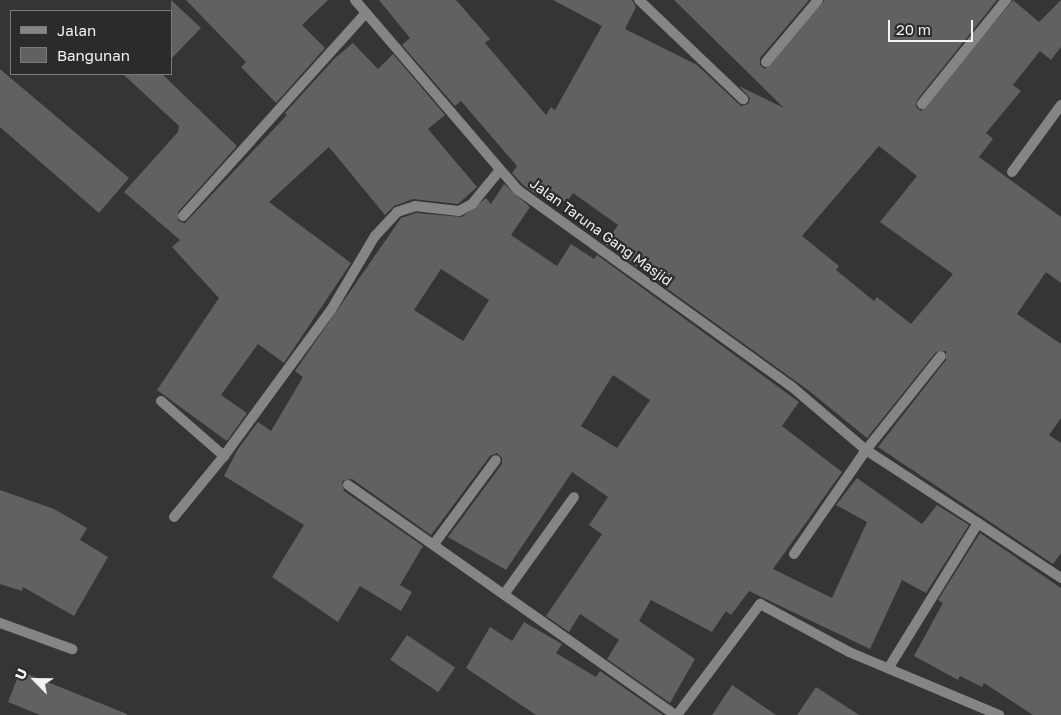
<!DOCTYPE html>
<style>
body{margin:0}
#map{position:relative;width:1061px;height:715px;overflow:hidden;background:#353437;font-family:"Golos Text",sans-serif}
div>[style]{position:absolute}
.building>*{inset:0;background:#616063;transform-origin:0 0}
.minor>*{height:10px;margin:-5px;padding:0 5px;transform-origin:5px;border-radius:5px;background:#868585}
span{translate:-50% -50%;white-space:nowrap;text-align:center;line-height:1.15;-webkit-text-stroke:4.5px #2b2a2d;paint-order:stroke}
.street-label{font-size:14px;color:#f2f1f3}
.legend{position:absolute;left:10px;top:10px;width:162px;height:65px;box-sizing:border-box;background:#2b2a2d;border:1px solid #7b7a7c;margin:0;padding:6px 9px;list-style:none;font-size:15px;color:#f2f1f3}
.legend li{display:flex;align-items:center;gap:10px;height:25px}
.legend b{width:25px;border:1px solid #7b7a7c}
.north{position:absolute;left:10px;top:655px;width:50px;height:50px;-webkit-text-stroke:4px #2b2a2d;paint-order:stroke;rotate:293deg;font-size:14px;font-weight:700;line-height:20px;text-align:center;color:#f2f1f3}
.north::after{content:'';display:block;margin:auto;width:18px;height:22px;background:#f2f1f3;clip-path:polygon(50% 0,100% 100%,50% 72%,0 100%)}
.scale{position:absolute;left:888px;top:20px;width:85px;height:22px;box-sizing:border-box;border:2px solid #f2f1f3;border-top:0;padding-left:6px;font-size:15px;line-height:18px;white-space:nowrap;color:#f2f1f3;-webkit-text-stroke:4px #2b2a2d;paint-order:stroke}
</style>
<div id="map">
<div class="building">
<div style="clip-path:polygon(171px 0,201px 28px,171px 59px)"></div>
<div style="clip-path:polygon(186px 0,328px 0,302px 25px,325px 48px,276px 103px,241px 67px,246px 62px)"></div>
<div style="clip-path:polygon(evenodd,379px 0,456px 0,490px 39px,485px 43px,546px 115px,551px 107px,555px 110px,602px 26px,553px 0,632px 0,636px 7px,625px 29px,697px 65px,741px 106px,748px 104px,750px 98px,739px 86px,784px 108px,674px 0,809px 0,760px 58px,760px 65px,765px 69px,825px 0,997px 0,917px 100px,916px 107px,921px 111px,1013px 0,1039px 22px,1061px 0,1061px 47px,1051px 60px,1040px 51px,1013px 85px,1021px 91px,986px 133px,993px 139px,979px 157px,1061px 217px,1061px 283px,1046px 272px,1017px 314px,1061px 344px,1061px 418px,1049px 435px,1061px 443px,1061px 553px,1053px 564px,878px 447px,946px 360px,946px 351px,936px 352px,867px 438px,808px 390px,605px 244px,618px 225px,573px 193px,566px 203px,542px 187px,537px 195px,523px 185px,512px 173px,517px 166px,461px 101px,455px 106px,402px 45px,410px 38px,379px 0,879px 146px,917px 176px,880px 222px,953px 274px,911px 324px,877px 297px,874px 301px,836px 270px,839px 266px,802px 236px,879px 146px)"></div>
<div style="clip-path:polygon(353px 43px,378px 69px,393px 54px,445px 115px,428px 129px,477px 187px,458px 204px,413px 199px,394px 206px,385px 215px,329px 147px,269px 202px,351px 263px,284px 363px,258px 344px,221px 395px,247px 413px,227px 441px,157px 390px,219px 298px,172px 247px,180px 240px,124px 192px,178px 132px,179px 126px,123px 74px,162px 74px,237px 146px,178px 212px,178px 221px,185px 223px,287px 115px,285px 113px,335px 58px)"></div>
<div style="clip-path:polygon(0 69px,129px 178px,99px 213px,0 127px)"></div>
<div style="clip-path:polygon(evenodd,504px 184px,530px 207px,511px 235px,557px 266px,571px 244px,594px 259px,597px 255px,799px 402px,782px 426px,842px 472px,773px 569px,832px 598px,867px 522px,836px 505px,857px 478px,922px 524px,937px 505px,969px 525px,926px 593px,902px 580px,870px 649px,749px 591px,731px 615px,726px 611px,712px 632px,651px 600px,639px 621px,695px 659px,670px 703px,607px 659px,619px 640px,580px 614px,569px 632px,546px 616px,602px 534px,589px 525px,608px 497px,572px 472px,506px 570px,448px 537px,502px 464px,502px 458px,497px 453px,490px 456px,431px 535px,352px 479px,342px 481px,344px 491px,423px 546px,400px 585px,412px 592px,401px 611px,360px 586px,338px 622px,272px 577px,304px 525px,224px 476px,238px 449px,258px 422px,271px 431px,303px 377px,295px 371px,401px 218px,416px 213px,462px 217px,486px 198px,491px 204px,504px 184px,441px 269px,489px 300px,463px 341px,414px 310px,441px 269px,504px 184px,613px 375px,650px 400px,617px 448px,581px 426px,613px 375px)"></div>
<div style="clip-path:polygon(0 490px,54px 509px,87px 528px,80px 540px,108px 557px,74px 616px,23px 587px,22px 591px,0 584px)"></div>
<div style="clip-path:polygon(980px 533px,1061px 588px,1061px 715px,1033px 715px,984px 683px,982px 687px,960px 676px,958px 680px,914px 656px,943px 603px,938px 600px)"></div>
<div style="clip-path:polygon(524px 622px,562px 644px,556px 653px,596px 677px,600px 671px,663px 715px,536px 715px,466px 668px,490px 627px,512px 641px)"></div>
<div style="left:407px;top:635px;width:58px;height:30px;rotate:34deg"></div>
<div style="clip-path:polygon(20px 671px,127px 714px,127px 715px,40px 715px,8px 702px)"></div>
<div style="clip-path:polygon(732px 685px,776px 715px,712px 715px)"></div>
<div style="clip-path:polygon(816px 687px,859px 715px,797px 715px)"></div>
</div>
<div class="minor">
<div style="left:355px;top:0;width:250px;rotate:49.4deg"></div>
<div style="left:518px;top:190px;width:336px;rotate:35.7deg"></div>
<div style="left:791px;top:386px;width:99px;rotate:40.5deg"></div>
<div style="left:866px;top:450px;width:134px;rotate:33.1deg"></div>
<div style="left:978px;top:523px;width:169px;rotate:121.7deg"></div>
<div style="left:639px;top:0;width:144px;rotate:43.6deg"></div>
<div style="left:766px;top:62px;width:81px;rotate:-50deg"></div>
<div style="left:922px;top:104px;width:134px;rotate:-51.1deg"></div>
<div style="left:1012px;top:172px;width:83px;rotate:-53.8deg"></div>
<div style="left:183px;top:216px;width:273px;rotate:-48deg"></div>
<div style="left:161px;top:401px;width:84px;rotate:41.1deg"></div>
<div style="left:224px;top:456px;width:181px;rotate:-53.8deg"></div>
<div style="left:331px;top:310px;width:86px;rotate:-59.3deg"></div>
<div style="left:375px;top:236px;width:33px;rotate:-47deg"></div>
<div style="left:397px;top:212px;width:19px;rotate:-18deg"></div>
<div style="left:415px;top:206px;width:44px;rotate:6.5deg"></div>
<div style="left:459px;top:211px;width:15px;rotate:-28deg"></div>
<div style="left:472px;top:204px;width:44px;rotate:-50.5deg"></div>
<div style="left:348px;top:485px;width:400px;rotate:35.1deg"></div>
<div style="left:174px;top:517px;width:79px;rotate:-50.7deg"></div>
<div style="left:978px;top:523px;width:100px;rotate:33.5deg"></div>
<div style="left:434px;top:544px;width:104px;rotate:-53.6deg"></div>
<div style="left:794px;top:554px;width:126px;rotate:-55.3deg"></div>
<div style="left:866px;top:450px;width:120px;rotate:-51.4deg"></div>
<div style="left:505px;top:593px;width:118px;rotate:-54.3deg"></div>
<div style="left:0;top:623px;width:77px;rotate:19.9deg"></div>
<div style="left:677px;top:715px;width:139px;rotate:-53.2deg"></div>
<div style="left:760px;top:604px;width:101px;rotate:28.3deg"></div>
<div style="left:849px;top:652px;width:163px;rotate:22.8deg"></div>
</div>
<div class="street-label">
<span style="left:601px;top:232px;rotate:36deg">Jalan Taruna Gang Masjid</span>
</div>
<ul class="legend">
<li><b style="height:6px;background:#868585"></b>Jalan</li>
<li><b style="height:14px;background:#616063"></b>Bangunan</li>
</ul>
<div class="north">U</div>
<div class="scale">20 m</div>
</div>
